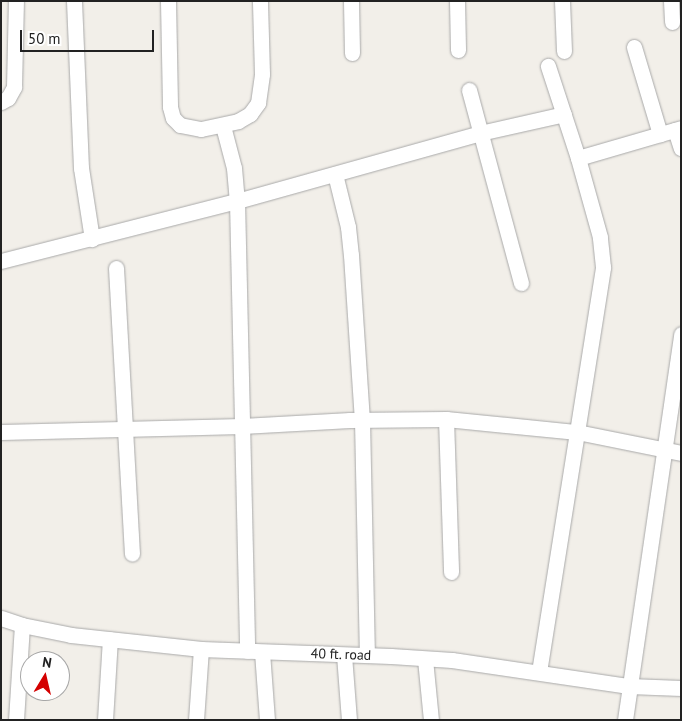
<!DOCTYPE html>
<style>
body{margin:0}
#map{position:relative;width:682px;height:721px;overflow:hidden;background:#f2efe9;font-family:"PT Sans",sans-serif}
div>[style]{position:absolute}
.roads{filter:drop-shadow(0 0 1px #a9a9a9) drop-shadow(0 0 1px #a9a9a9)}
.street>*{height:15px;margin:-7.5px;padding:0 7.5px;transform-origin:7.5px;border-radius:7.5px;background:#fff}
span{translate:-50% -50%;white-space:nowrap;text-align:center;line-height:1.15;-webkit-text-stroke:4px #fff;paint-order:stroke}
.street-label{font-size:14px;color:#222}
.frame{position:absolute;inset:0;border:2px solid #222;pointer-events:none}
.north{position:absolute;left:20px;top:651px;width:50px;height:50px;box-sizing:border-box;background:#fff;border:1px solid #a7a7a7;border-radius:50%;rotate:9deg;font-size:14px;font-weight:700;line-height:20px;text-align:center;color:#222}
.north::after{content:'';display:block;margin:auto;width:18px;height:22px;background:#d40000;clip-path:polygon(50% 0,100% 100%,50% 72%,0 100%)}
.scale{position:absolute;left:20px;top:30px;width:134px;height:22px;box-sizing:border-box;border:2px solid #222;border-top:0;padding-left:6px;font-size:15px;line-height:18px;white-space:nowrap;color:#222;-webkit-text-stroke:4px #fff;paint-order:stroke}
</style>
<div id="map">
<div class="roads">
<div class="street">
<div style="left:74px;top:1px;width:167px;rotate:87.6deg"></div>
<div style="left:81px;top:168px;width:72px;rotate:81.2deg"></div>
<div style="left:168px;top:1px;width:106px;rotate:88.9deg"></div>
<div style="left:170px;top:107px;width:11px;rotate:75deg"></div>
<div style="left:173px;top:118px;width:10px;rotate:45deg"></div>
<div style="left:180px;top:125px;width:21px;rotate:11deg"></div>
<div style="left:201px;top:129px;width:38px;rotate:-12deg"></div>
<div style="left:238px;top:121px;width:14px;rotate:-30deg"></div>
<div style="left:250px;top:114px;width:14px;rotate:-54deg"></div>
<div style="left:258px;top:103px;width:29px;rotate:-82deg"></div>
<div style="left:262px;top:74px;width:73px;rotate:-91.6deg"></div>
<div style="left:351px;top:1px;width:52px;rotate:88.9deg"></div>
<div style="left:457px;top:1px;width:49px;rotate:88.8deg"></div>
<div style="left:562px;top:1px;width:50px;rotate:87.7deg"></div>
<div style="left:671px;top:1px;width:21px;rotate:87deg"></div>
<div style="left:634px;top:47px;width:91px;rotate:73.4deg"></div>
<div style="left:469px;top:90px;width:200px;rotate:74.9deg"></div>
<div style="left:1px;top:102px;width:8px;rotate:-30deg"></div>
<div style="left:8px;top:98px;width:13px;rotate:-61deg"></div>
<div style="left:14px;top:87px;width:86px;rotate:-88.7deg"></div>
<div style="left:223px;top:126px;width:43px;rotate:75.3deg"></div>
<div style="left:234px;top:168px;width:33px;rotate:85deg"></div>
<div style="left:237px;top:201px;width:450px;rotate:88.7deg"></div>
<div style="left:675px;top:130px;width:19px;rotate:72deg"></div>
<div style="left:578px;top:158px;width:107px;rotate:-16.2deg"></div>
<div style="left:335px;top:174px;width:55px;rotate:76.2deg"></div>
<div style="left:348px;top:227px;width:28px;rotate:84deg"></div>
<div style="left:351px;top:255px;width:165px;rotate:86.2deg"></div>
<div style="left:362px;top:420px;width:235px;rotate:88.8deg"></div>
<div style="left:1px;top:261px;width:244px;rotate:-14.3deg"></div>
<div style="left:237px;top:201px;width:252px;rotate:-15.6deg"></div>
<div style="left:480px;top:133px;width:86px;rotate:-12.7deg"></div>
<div style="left:116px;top:268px;width:286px;rotate:86.8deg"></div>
<div style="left:446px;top:419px;width:153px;rotate:88.1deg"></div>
<div style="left:1px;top:432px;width:241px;rotate:-1.4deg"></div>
<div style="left:242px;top:426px;width:108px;rotate:-3.2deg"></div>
<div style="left:350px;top:420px;width:96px;rotate:-0.6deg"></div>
<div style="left:446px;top:419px;width:132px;rotate:5.7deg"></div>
<div style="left:577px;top:432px;width:106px;rotate:11.4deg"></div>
<div style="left:1px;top:618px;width:22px;rotate:18deg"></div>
<div style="left:22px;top:625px;width:50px;rotate:11.5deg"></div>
<div style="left:71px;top:635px;width:131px;rotate:6.1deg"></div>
<div style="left:201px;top:649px;width:190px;rotate:2.1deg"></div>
<div style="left:391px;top:656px;width:61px;rotate:3.8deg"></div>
<div style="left:452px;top:660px;width:179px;rotate:8.4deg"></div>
<div style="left:629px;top:686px;width:52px;rotate:2.2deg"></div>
<div style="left:262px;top:652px;width:68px;rotate:85.8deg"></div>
<div style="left:344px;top:655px;width:65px;rotate:85.6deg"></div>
<div style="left:425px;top:659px;width:61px;rotate:84.4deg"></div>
<div style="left:539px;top:672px;width:410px;rotate:-81deg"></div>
<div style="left:603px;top:267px;width:30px;rotate:-96deg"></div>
<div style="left:600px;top:237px;width:82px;rotate:-105.6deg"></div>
<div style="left:578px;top:158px;width:97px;rotate:-108.1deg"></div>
<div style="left:16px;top:720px;width:95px;rotate:-86.4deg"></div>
<div style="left:105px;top:720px;width:81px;rotate:-86.5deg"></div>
<div style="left:196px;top:720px;width:71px;rotate:-86deg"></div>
<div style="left:625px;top:720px;width:390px;rotate:-81.7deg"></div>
</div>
</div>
<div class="street-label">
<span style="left:341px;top:654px;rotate:2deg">40 ft. road</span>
</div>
<div class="frame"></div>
<div class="north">N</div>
<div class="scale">50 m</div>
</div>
